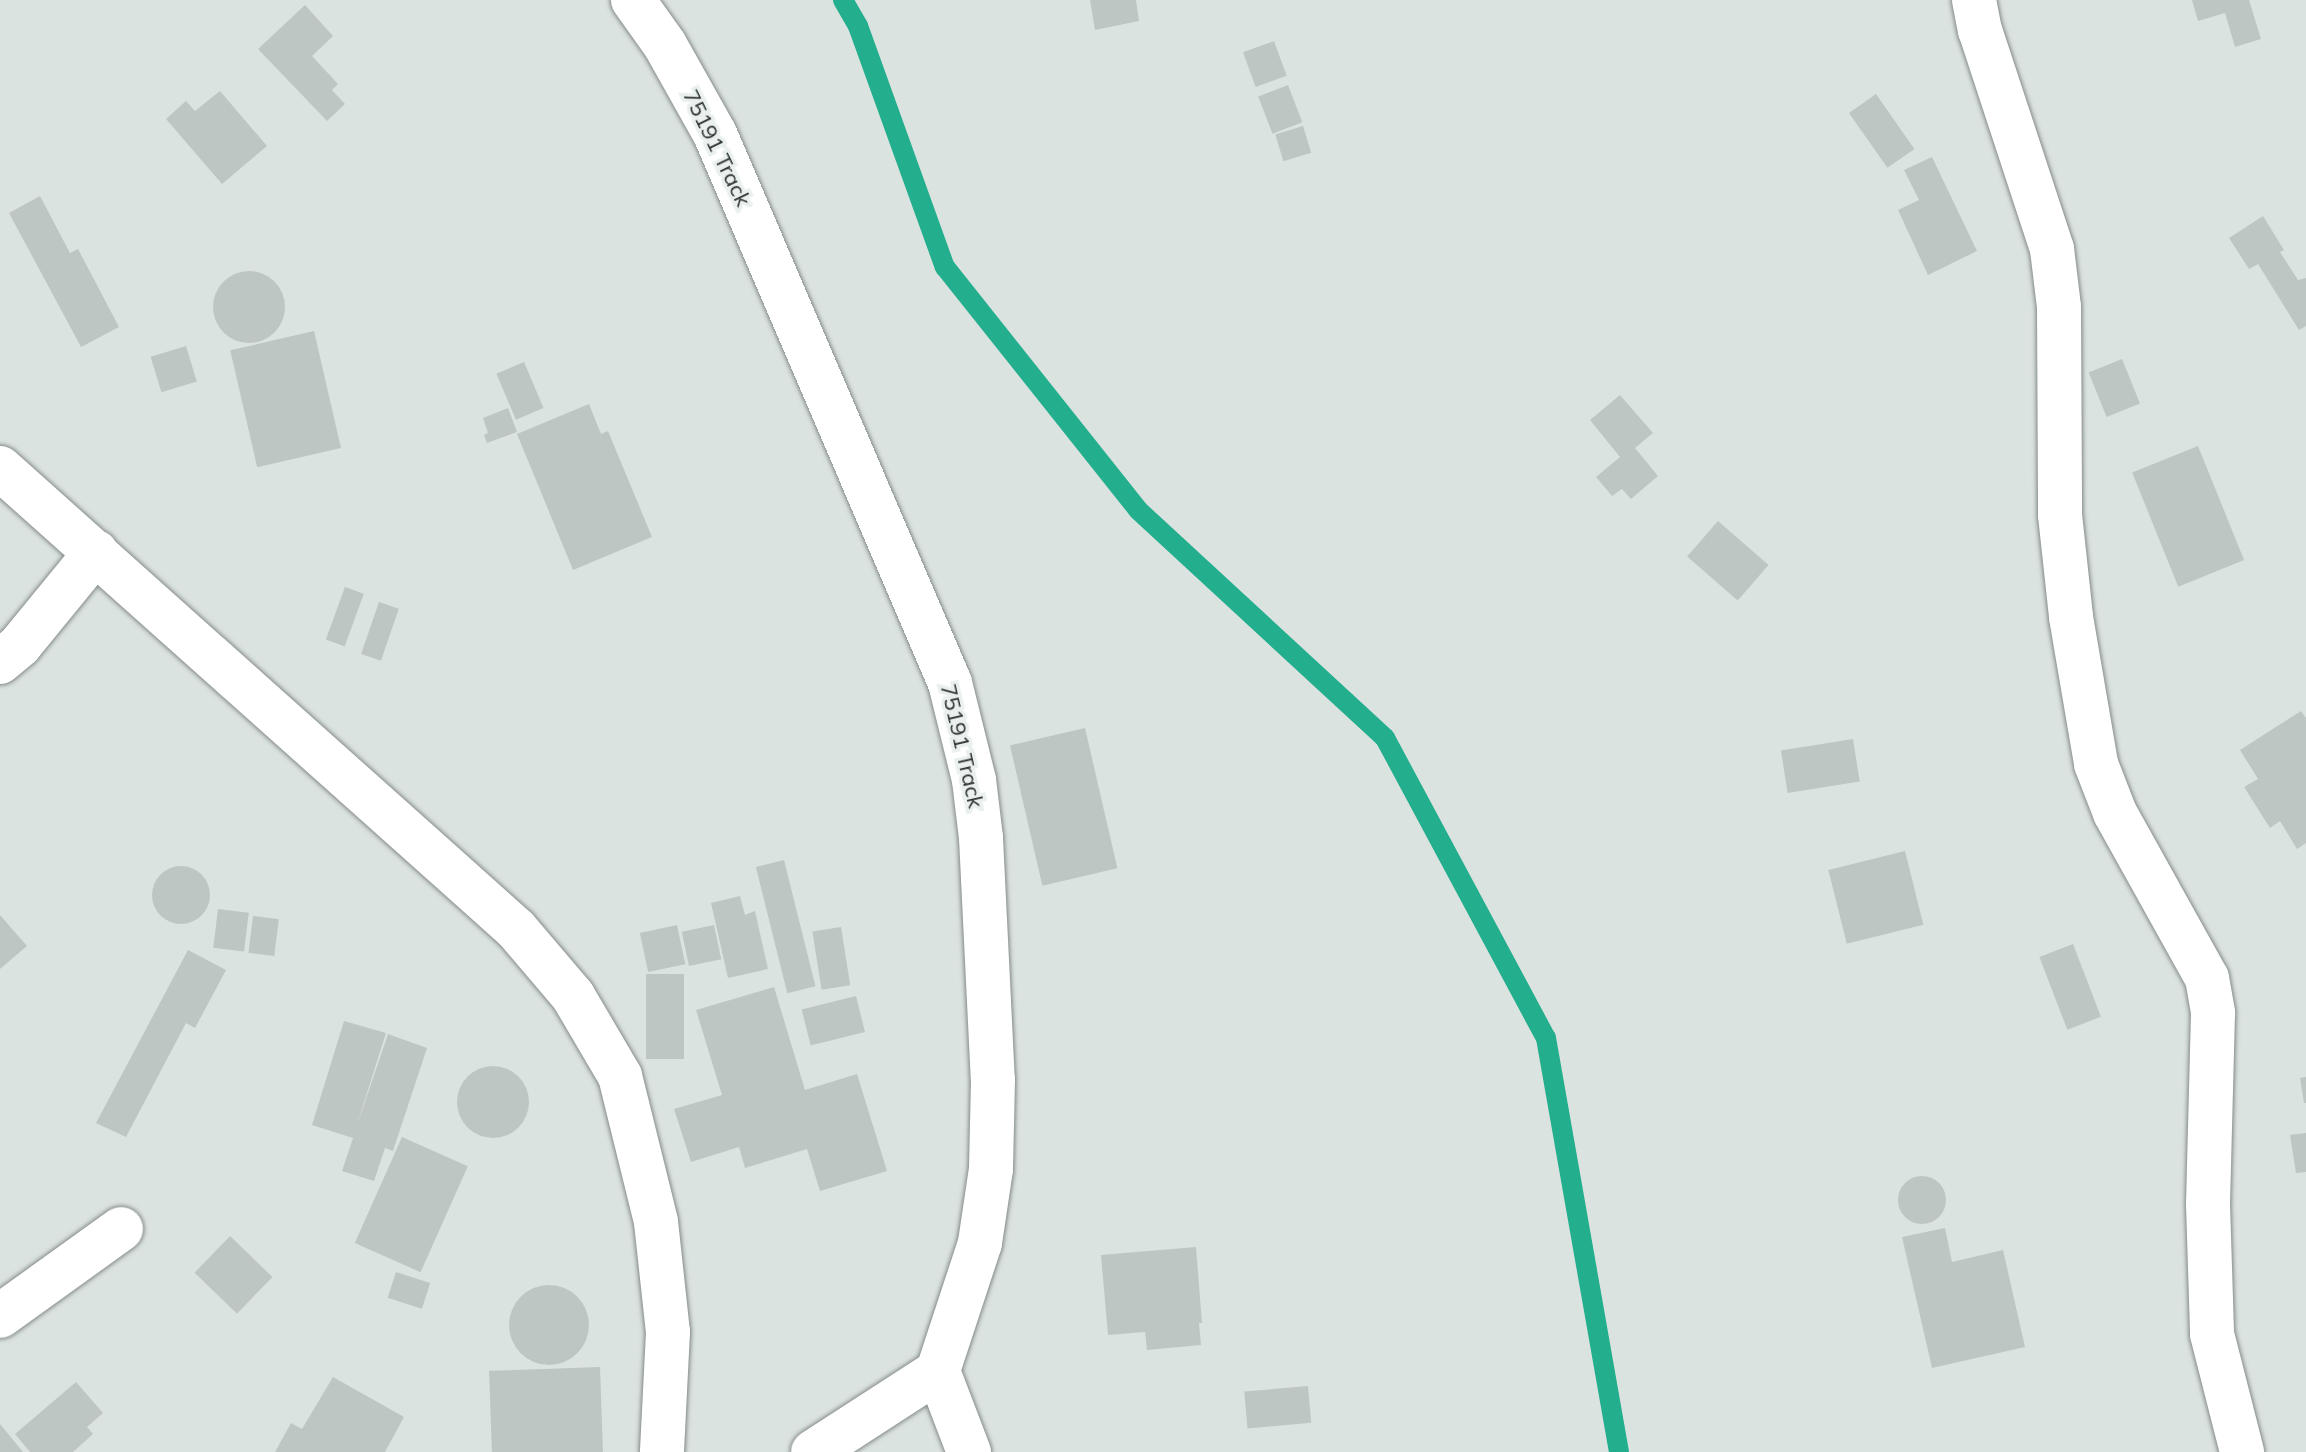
<!DOCTYPE html>
<style>
body{margin:0}
#map{position:relative;width:2306px;height:1452px;overflow:hidden;background:#dbe3e0;font-family:Mulish,sans-serif}
div>[style]{position:absolute}
.stream>*{height:20px;margin:-10px;padding:0 10px;transform-origin:10px;border-radius:10px;background:#23ae8d}
.building>*{inset:0;background:#bec6c3;transform-origin:0 0}
.round{border-radius:50%}
.roads{filter:drop-shadow(0 0 2px #858c8a) drop-shadow(0 0 2px #858c8a)}
.street>*{height:44px;margin:-22px;padding:0 22px;transform-origin:22px;border-radius:22px;background:#fff}
span{translate:-50% -50%;white-space:nowrap;text-align:center;line-height:1.15;-webkit-text-stroke:7px #e9f0ed;paint-order:stroke}
.street-label{font-size:22px;color:#2d302f}
</style>
<div id="map">
<div class="stream">
<div style="left:843px;top:0;width:30px;rotate:60deg"></div>
<div style="left:858px;top:26px;width:256px;rotate:70.2deg"></div>
<div style="left:945px;top:267px;width:310px;rotate:51.5deg"></div>
<div style="left:1138px;top:510px;width:336px;rotate:42.7deg"></div>
<div style="left:1385px;top:738px;width:340px;rotate:61.8deg"></div>
<div style="left:1546px;top:1038px;width:420px;rotate:80deg"></div>
</div>
<div class="building">
<div style="clip-path:polygon(1090px 0,1136px 0,1139px 21px,1095px 30px)"></div>
<div style="clip-path:polygon(2192px 0,2249px 0,2261px 39px,2235px 47px,2225px 13px,2198px 21px)"></div>
<div style="clip-path:polygon(305px 5px,333px 36px,312px 56px,338px 84px,332px 90px,345px 104px,327px 121px,258px 49px)"></div>
<div style="left:1274px;top:41px;width:37px;height:33px;rotate:70deg"></div>
<div style="left:1288px;top:85px;width:40px;height:32px;rotate:69deg"></div>
<div style="clip-path:polygon(220px 91px,267px 146px,222px 184px,166px 119px,186px 101px,195px 111px)"></div>
<div style="left:1876px;top:94px;width:67px;height:33px;rotate:55deg"></div>
<div style="left:1303px;top:126px;width:28px;height:29px;rotate:73deg"></div>
<div style="clip-path:polygon(1932px 157px,1977px 251px,1928px 275px,1898px 210px,1919px 200px,1904px 170px)"></div>
<div style="clip-path:polygon(40px 196px,70px 253px,78px 249px,119px 327px,81px 347px,9px 213px)"></div>
<div style="clip-path:polygon(2263px 216px,2284px 250px,2280px 252px,2298px 280px,2306px 278px,2306px 326px,2299px 330px,2258px 264px,2249px 269px,2229px 238px)"></div>
<div class="round" style="left:213px;top:271px;width:72px;height:72px"></div>
<div style="left:314px;top:331px;width:120px;height:86px;rotate:77deg"></div>
<div style="left:186px;top:346px;width:37px;height:37px;rotate:73deg"></div>
<div style="left:2122px;top:359px;width:48px;height:36px;rotate:68deg"></div>
<div style="left:524px;top:362px;width:50px;height:30px;rotate:67deg"></div>
<div style="clip-path:polygon(1620px 395px,1653px 433px,1635px 448px,1658px 476px,1631px 499px,1622px 489px,1612px 496px,1596px 477px,1620px 457px,1590px 420px)"></div>
<div style="clip-path:polygon(589px 404px,601px 434px,608px 431px,652px 537px,573px 570px,517px 434px)"></div>
<div style="clip-path:polygon(508px 408px,517px 432px,487px 443px,484px 435px,488px 433px,483px 418px)"></div>
<div style="left:2198px;top:446px;width:123px;height:71px;rotate:68deg"></div>
<div style="left:1718px;top:521px;width:67px;height:47px;rotate:41deg"></div>
<div style="left:345px;top:587px;width:20px;height:56px;rotate:20deg"></div>
<div style="left:379px;top:602px;width:21px;height:55px;rotate:19deg"></div>
<div style="clip-path:polygon(2301px 711px,2306px 718px,2306px 843px,2297px 849px,2280px 821px,2270px 828px,2244px 787px,2258px 779px,2240px 750px)"></div>
<div style="left:1085px;top:728px;width:144px;height:77px;rotate:77deg"></div>
<div style="left:1853px;top:739px;width:43px;height:73px;rotate:81deg"></div>
<div style="left:1905px;top:851px;width:76px;height:79px;rotate:76deg"></div>
<div style="left:784px;top:860px;width:130px;height:29px;rotate:76deg"></div>
<div class="round" style="left:152px;top:866px;width:58px;height:58px"></div>
<div style="clip-path:polygon(740px 896px,745px 915px,755px 911px,768px 969px,728px 978px,711px 903px)"></div>
<div style="left:218px;top:909px;width:31px;height:39px;rotate:7deg"></div>
<div style="clip-path:polygon(0 915px,27px 946px,0 969px)"></div>
<div style="left:253px;top:916px;width:26px;height:37px;rotate:7deg"></div>
<div style="left:677px;top:925px;width:40px;height:38px;rotate:78deg"></div>
<div style="left:714px;top:925px;width:35px;height:33px;rotate:78deg"></div>
<div style="left:841px;top:927px;width:59px;height:29px;rotate:81deg"></div>
<div style="left:2073px;top:944px;width:78px;height:36px;rotate:69deg"></div>
<div style="clip-path:polygon(188px 950px,226px 970px,195px 1028px,186px 1023px,126px 1137px,96px 1123px)"></div>
<div style="left:646px;top:974px;width:38px;height:85px"></div>
<div style="clip-path:polygon(774px 987px,805px 1090px,857px 1074px,887px 1171px,820px 1191px,807px 1149px,745px 1168px,739px 1147px,691px 1162px,674px 1109px,722px 1095px,696px 1010px)"></div>
<div style="left:856px;top:996px;width:37px;height:56px;rotate:76deg"></div>
<div style="clip-path:polygon(344px 1021px,386px 1033px,356px 1128px,388px 1034px,427px 1048px,393px 1151px,385px 1148px,374px 1181px,342px 1171px,353px 1138px,312px 1125px)"></div>
<div class="round" style="left:457px;top:1066px;width:72px;height:72px"></div>
<div style="clip-path:polygon(2306px 1077px,2306px 1103px,2304px 1103px,2300px 1078px)"></div>
<div style="clip-path:polygon(2306px 1133px,2306px 1172px,2296px 1173px,2290px 1135px)"></div>
<div style="left:402px;top:1137px;width:72px;height:116px;rotate:24deg"></div>
<div class="round" style="left:1898px;top:1176px;width:48px;height:48px"></div>
<div style="clip-path:polygon(1945px 1228px,1952px 1262px,2003px 1250px,2025px 1347px,1932px 1368px,1902px 1237px)"></div>
<div style="left:230px;top:1236px;width:59px;height:51px;rotate:44deg"></div>
<div style="clip-path:polygon(1196px 1247px,1202px 1323px,1199px 1323px,1201px 1345px,1147px 1350px,1145px 1332px,1108px 1335px,1101px 1255px)"></div>
<div style="left:396px;top:1272px;width:36px;height:27px;rotate:18deg"></div>
<div class="round" style="left:509px;top:1285px;width:80px;height:80px"></div>
<div style="left:600px;top:1367px;width:85px;height:111px;rotate:88deg"></div>
<div style="clip-path:polygon(333px 1377px,404px 1417px,385px 1452px,275px 1452px,291px 1423px,302px 1429px)"></div>
<div style="clip-path:polygon(76px 1382px,103px 1413px,87px 1427px,93px 1434px,73px 1452px,30px 1452px,15px 1434px)"></div>
<div style="left:1308px;top:1386px;width:37px;height:64px;rotate:85deg"></div>
<div style="clip-path:polygon(0 1424px,23px 1452px,0 1452px)"></div>
</div>
<div class="roads">
<div class="street">
<div style="left:633px;top:0;width:55px;rotate:54.6deg"></div>
<div style="left:665px;top:45px;width:102px;rotate:60.7deg"></div>
<div style="left:715px;top:134px;width:597px;rotate:66.83deg"></div>
<div style="left:950px;top:683px;width:100px;rotate:76.1deg"></div>
<div style="left:974px;top:780px;width:58px;rotate:83.1deg"></div>
<div style="left:981px;top:838px;width:242px;rotate:87.2deg"></div>
<div style="left:993px;top:1080px;width:89px;rotate:91.3deg"></div>
<div style="left:991px;top:1169px;width:75px;rotate:98.5deg"></div>
<div style="left:980px;top:1243px;width:135px;rotate:108.2deg"></div>
<div style="left:938px;top:1371px;width:87px;rotate:69.1deg"></div>
<div style="left:1974px;top:0;width:31px;rotate:79deg"></div>
<div style="left:1980px;top:30px;width:231px;rotate:71.8deg"></div>
<div style="left:2052px;top:249px;width:58px;rotate:83.1deg"></div>
<div style="left:2059px;top:307px;width:208px;rotate:89.7deg"></div>
<div style="left:2060px;top:515px;width:103px;rotate:83.8deg"></div>
<div style="left:2071px;top:617px;width:149px;rotate:80.3deg"></div>
<div style="left:2096px;top:764px;width:53px;rotate:68.8deg"></div>
<div style="left:2115px;top:813px;width:189px;rotate:60.9deg"></div>
<div style="left:2207px;top:978px;width:36px;rotate:80deg"></div>
<div style="left:2213px;top:1013px;width:191px;rotate:91.5deg"></div>
<div style="left:2208px;top:1204px;width:130px;rotate:88.2deg"></div>
<div style="left:2212px;top:1334px;width:122px;rotate:75.7deg"></div>
<div style="left:0;top:468px;width:692px;rotate:41.78deg"></div>
<div style="left:516px;top:929px;width:88px;rotate:49.6deg"></div>
<div style="left:573px;top:996px;width:93px;rotate:59.6deg"></div>
<div style="left:620px;top:1076px;width:150px;rotate:76.1deg"></div>
<div style="left:656px;top:1222px;width:111px;rotate:83.8deg"></div>
<div style="left:668px;top:1332px;width:120px;rotate:92.9deg"></div>
<div style="left:0;top:662px;width:26px;rotate:-40deg"></div>
<div style="left:20px;top:645px;width:120px;rotate:-50.7deg"></div>
<div style="left:0;top:1316px;width:149px;rotate:-35.7deg"></div>
<div style="left:813px;top:1452px;width:149px;rotate:-32.9deg"></div>
</div>
</div>
<div class="street-label">
<span style="left:717px;top:148px;rotate:64deg">75191 Track</span>
<span style="left:962px;top:746px;rotate:77deg">75191 Track</span>
</div>
</div>
